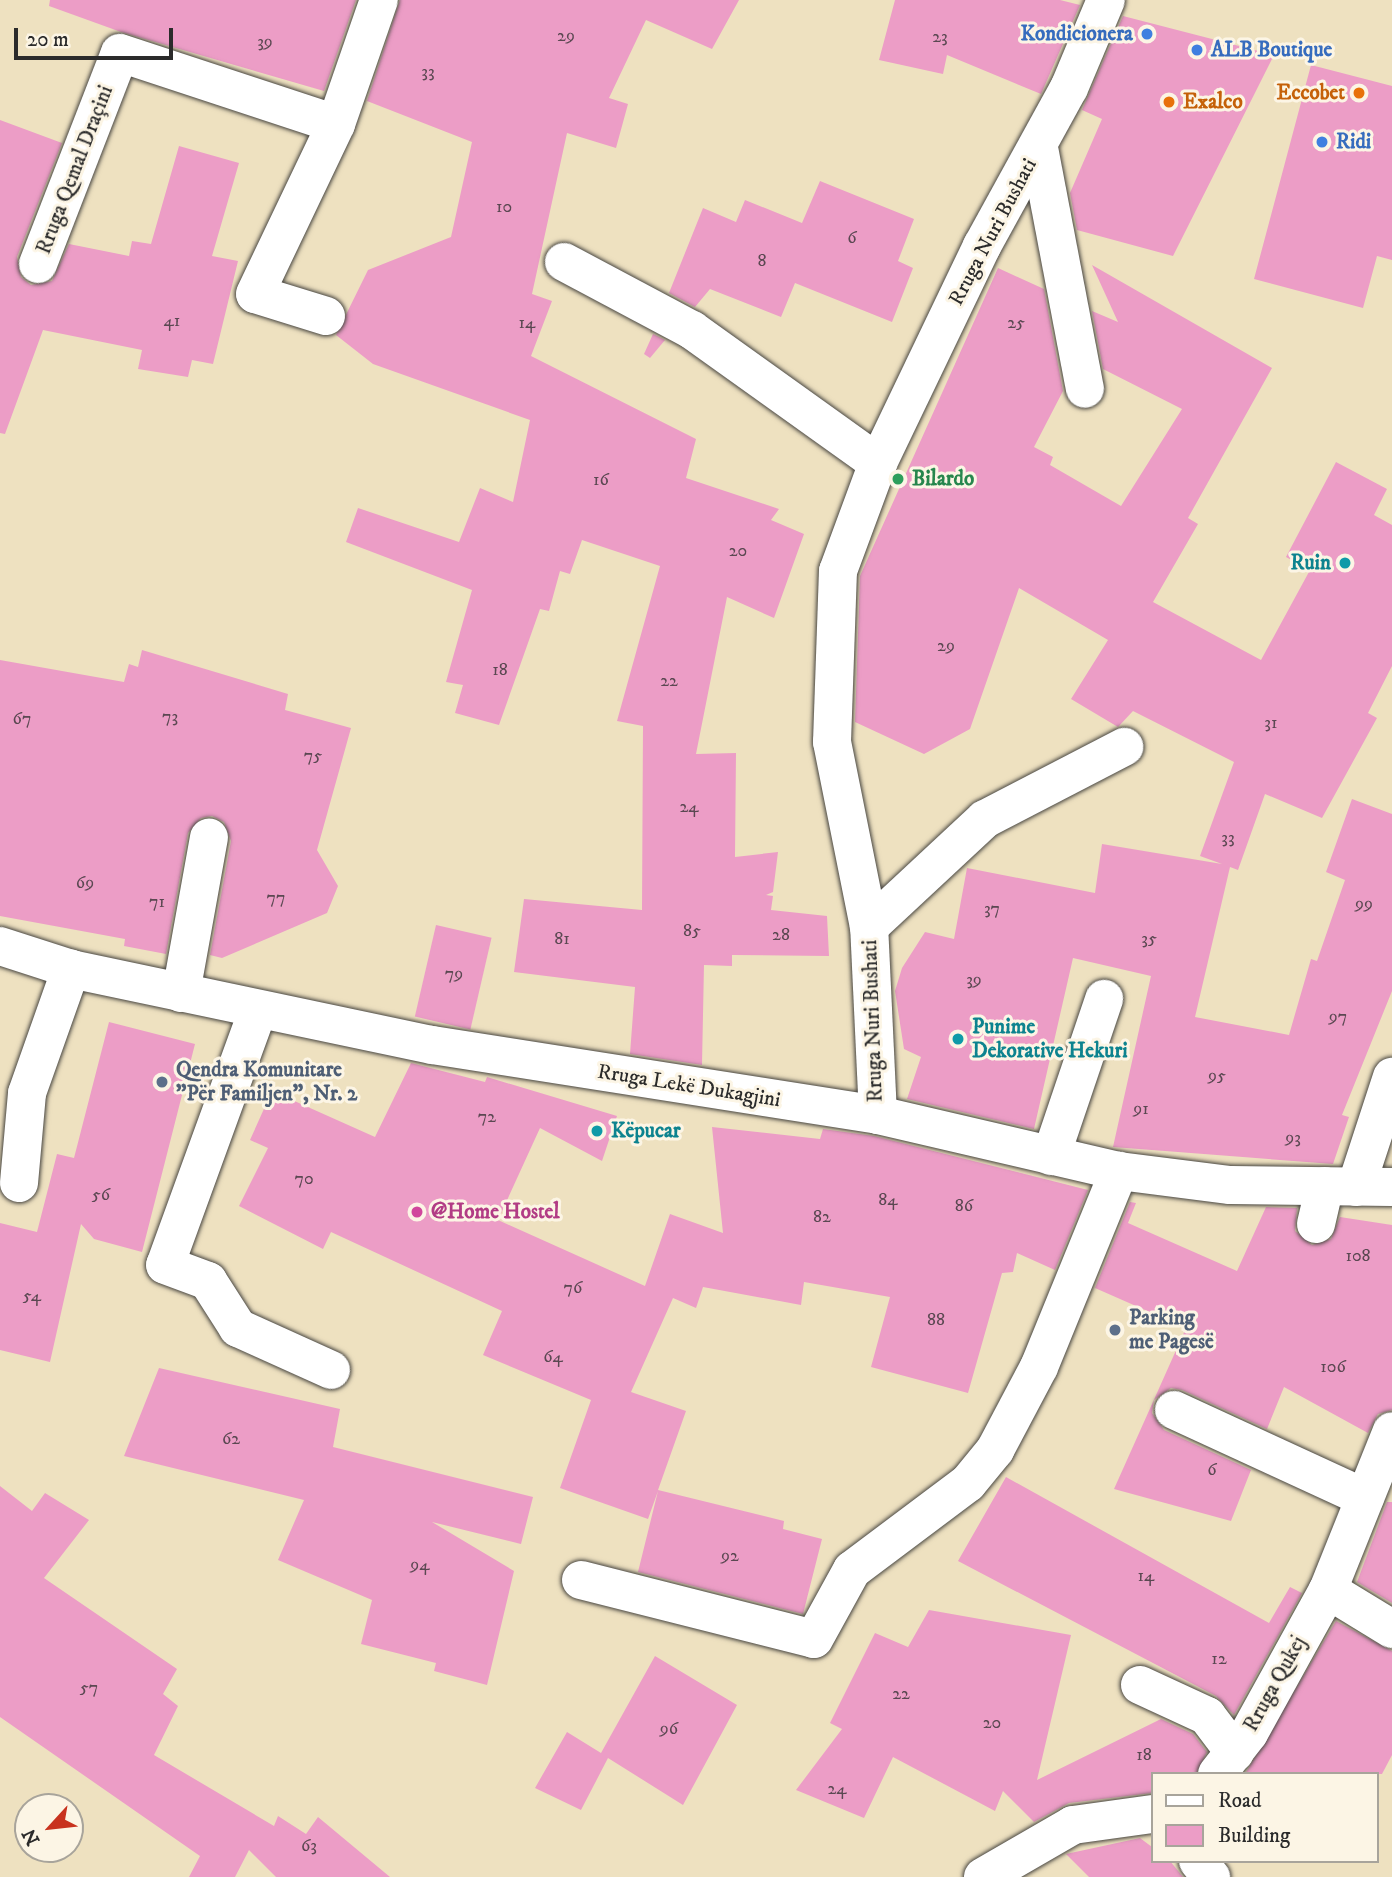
<!DOCTYPE html>
<meta charset="utf-8">
<style>
body{margin:0}
#map{position:relative;width:1392px;height:1877px;overflow:hidden;background:#eee1c0;font-family:"IM FELL DW Pica",serif}
div>[style]{position:absolute}
.building>*{inset:0;background:#ec9dc6;transform-origin:0 0}
.roads{filter:drop-shadow(0 0 2px #484641) drop-shadow(0 0 2px #484641)}
.minor>*{height:38px;margin:-19px;padding:0 19px;transform-origin:19px;border-radius:19px;background:#fff}
.dots>*{width:19px;height:19px;translate:-50% -50%;box-sizing:border-box;border:4px solid #fcf5e5;border-radius:50%}
span{translate:-50% -50%;white-space:nowrap;text-align:center;line-height:1.15;-webkit-text-stroke:6px #fcf5e5;paint-order:stroke}
.number-label{font-size:18px;color:#5b4852}
.number-label span{-webkit-text-stroke-width:0}
.shop-label{font-size:21px;color:#366cbe;font-weight:700}
.right{translate:-100% -50%;text-align:right}
.left{translate:0 -50%;text-align:left}
.food-label{font-size:21px;color:#c56008;font-weight:700}
.street-label{font-size:21px;color:#2b2b2b}
.leisure-label{font-size:21px;color:#27864d;font-weight:700}
.culture-label{font-size:21px;color:#0d838f;font-weight:700}
.service-label{font-size:21px;color:#4e5e75;font-weight:700}
.hotel-label{font-size:21px;color:#b23c85;font-weight:700}
.legend{position:absolute;left:1151px;top:1772px;width:228px;height:91px;box-sizing:border-box;background:#fcf5e5;border:2px solid #a8a49b;margin:0;padding:9px 12px;list-style:none;font-size:21px;color:#2b2b2b}
.legend li{display:flex;align-items:center;gap:14px;height:35px}
.legend b{width:35px;border:2px solid #a8a49b}
.north{position:absolute;left:14px;top:1793px;width:70px;height:70px;box-sizing:border-box;background:#fcf5e5;border:2px solid #a8a49b;border-radius:50%;rotate:243deg;font-size:19px;font-weight:700;line-height:28px;text-align:center;color:#2b2b2b}
.north::after{content:'';display:block;margin:auto;width:24px;height:32px;background:#c8321e;clip-path:polygon(50% 0,100% 100%,50% 72%,0 100%)}
.scale{position:absolute;left:14px;top:28px;width:159px;height:32px;box-sizing:border-box;border:4px solid #2b2b2b;border-top:0;padding-left:9px;font-size:21px;line-height:24px;white-space:nowrap;color:#2b2b2b;-webkit-text-stroke:5px #fcf5e5;paint-order:stroke}
</style>
<div id="map">
<div class="building">
<div style="clip-path:polygon(50px 0,356px 0,324px 91px,121px 32px,49px 6px)"></div>
<div style="clip-path:polygon(400px 0,739px 0,712px 49px,646px 20px,609px 98px,628px 104px,616px 148px,567px 133px,532px 294px,552px 301px,531px 356px,696px 439px,686px 478px,779px 509px,771px 520px,804px 534px,774px 618px,727px 597px,696px 754px,736px 753px,735px 857px,778px 852px,773px 892px,766px 895px,773px 896px,771px 910px,827px 916px,829px 956px,732px 955px,732px 966px,704px 965px,702px 1065px,630px 1054px,635px 987px,514px 972px,524px 899px,642px 910px,643px 726px,617px 721px,660px 566px,582px 540px,570px 574px,560px 571px,549px 611px,540px 609px,499px 725px,455px 713px,463px 685px,446px 682px,472px 590px,346px 542px,358px 508px,459px 542px,480px 488px,513px 502px,530px 420px,373px 364px,336px 335px,368px 270px,451px 237px,472px 142px,367px 101px)"></div>
<div style="clip-path:polygon(895px 0,1060px 0,1080px 5px,1041px 94px,947px 55px,943px 74px,879px 60px)"></div>
<div style="clip-path:polygon(1123px 16px,1274px 55px,1173px 256px,1077px 230px,1070px 193px,1102px 119px,1082px 110px)"></div>
<div style="clip-path:polygon(1311px 65px,1392px 86px,1392px 260px,1377px 256px,1363px 308px,1254px 279px)"></div>
<div style="clip-path:polygon(0 120px,62px 143px,17px 257px,21px 277px,31px 285px,52px 281px,69px 244px,129px 256px,132px 241px,151px 244px,179px 146px,239px 163px,212px 256px,238px 261px,213px 364px,192px 360px,188px 377px,138px 369px,142px 350px,43px 330px,5px 434px,0 433px)"></div>
<div style="clip-path:polygon(820px 181px,914px 219px,898px 261px,913px 268px,892px 322px,795px 283px,781px 317px,710px 289px,695px 307px,669px 293px,703px 208px,736px 222px,745px 200px,802px 223px)"></div>
<div style="clip-path:polygon(1092px 265px,1272px 368px,1188px 518px,1198px 524px,1153px 602px,1261px 660px,1310px 570px,1286px 557px,1336px 462px,1387px 489px,1374px 515px,1392px 525px,1392px 666px,1368px 713px,1377px 718px,1322px 818px,1265px 794px,1238px 870px,1230px 867px,1195px 1017px,1289px 1035px,1311px 959px,1317px 961px,1345px 880px,1326px 872px,1352px 799px,1392px 814px,1392px 991px,1342px 1115px,1349px 1117px,1333px 1164px,1113px 1147px,1151px 976px,1073px 958px,1034px 1129px,907px 1099px,921px 1057px,904px 1049px,895px 991px,902px 968px,925px 932px,954px 939px,967px 868px,1095px 893px,1102px 844px,1222px 864px,1200px 856px,1234px 762px,1133px 711px,1118px 727px,1071px 699px,1108px 640px,1019px 588px,970px 729px,924px 754px,855px 722px,860px 576px,998px 268px,1044px 289px,1063px 391px,1034px 447px,1053px 457px,1050px 465px,1121px 506px,1182px 409px,1103px 369px,1092px 311px,1118px 322px)"></div>
<div style="clip-path:polygon(653px 334px,665px 340px,650px 358px,644px 354px)"></div>
<div style="clip-path:polygon(142px 650px,288px 694px,285px 710px,351px 728px,317px 850px,338px 886px,327px 913px,222px 958px,210px 955px,231px 841px,224px 822px,212px 816px,201px 818px,188px 833px,166px 954px,124px 946px,125px 939px,0 916px,0 660px,124px 682px,129px 664px,138px 667px)"></div>
<div style="left:436px;top:925px;width:57px;height:94px;rotate:13deg"></div>
<div style="clip-path:polygon(109px 1022px,195px 1044px,142px 1252px,94px 1239px,81px 1224px,50px 1362px,0 1350px,0 1223px,37px 1232px,57px 1154px,74px 1158px)"></div>
<div style="clip-path:polygon(411px 1063px,485px 1082px,487px 1077px,617px 1116px,602px 1161px,540px 1128px,498px 1220px,645px 1286px,670px 1214px,723px 1233px,712px 1127px,820px 1139px,823px 1129px,874px 1136px,1088px 1190px,1055px 1270px,1017px 1253px,1013px 1272px,1002px 1273px,968px 1393px,871px 1367px,890px 1297px,804px 1282px,801px 1305px,703px 1287px,696px 1308px,673px 1298px,631px 1392px,686px 1411px,658px 1490px,784px 1521px,783px 1529px,822px 1539px,803px 1614px,638px 1572px,658px 1491px,648px 1519px,560px 1488px,591px 1400px,483px 1355px,502px 1311px,331px 1232px,323px 1249px,239px 1206px,268px 1148px,250px 1140px,272px 1091px,375px 1137px)"></div>
<div style="clip-path:polygon(1130px 1202px,1136px 1203px,1128px 1223px,1237px 1271px,1266px 1207px,1297px 1208px,1295px 1231px,1312px 1245px,1331px 1239px,1340px 1217px,1392px 1225px,1392px 1410px,1378px 1414px,1368px 1433px,1284px 1387px,1267px 1429px,1182px 1390px,1171px 1388px,1154px 1400px,1152px 1413px,1164px 1430px,1251px 1470px,1231px 1521px,1114px 1489px,1186px 1328px,1095px 1288px)"></div>
<div style="clip-path:polygon(159px 1368px,340px 1409px,333px 1447px,533px 1497px,521px 1544px,432px 1522px,514px 1571px,487px 1685px,434px 1671px,436px 1663px,361px 1644px,372px 1600px,278px 1560px,304px 1500px,124px 1456px)"></div>
<div style="clip-path:polygon(1006px 1477px,1269px 1623px,1290px 1587px,1302px 1593px,1234px 1715px,1216px 1696px,958px 1561px)"></div>
<div style="clip-path:polygon(0 1486px,32px 1511px,45px 1493px,89px 1520px,44px 1578px,177px 1669px,163px 1694px,178px 1706px,154px 1755px,274px 1826px,278px 1816px,306px 1834px,318px 1817px,390px 1877px,276px 1877px,249px 1850px,235px 1877px,189px 1877px,200px 1856px,0 1717px)"></div>
<div style="clip-path:polygon(1387px 1502px,1392px 1502px,1392px 1603px,1357px 1582px)"></div>
<div style="clip-path:polygon(929px 1610px,1071px 1635px,1037px 1780px,1161px 1719px,1193px 1734px,1207px 1752px,1196px 1774px,1152px 1774px,1152px 1793px,1069px 1803px,1034px 1822px,1003px 1791px,995px 1811px,893px 1757px,864px 1818px,796px 1790px,842px 1729px,830px 1723px,875px 1633px,908px 1647px)"></div>
<div style="clip-path:polygon(1336px 1621px,1392px 1651px,1392px 1755px,1382px 1774px,1245px 1774px)"></div>
<div style="clip-path:polygon(655px 1656px,737px 1705px,683px 1805px,608px 1758px,581px 1810px,535px 1788px,567px 1732px,601px 1753px)"></div>
<div style="clip-path:polygon(1140px 1838px,1152px 1847px,1152px 1861px,1170px 1861px,1183px 1877px,1089px 1877px,1066px 1854px)"></div>
</div>
<div class="roads">
<div class="minor">
<div style="left:1039px;top:148px;width:245px;rotate:79.2deg"></div>
<div style="left:564px;top:262px;width:145px;rotate:28deg"></div>
<div style="left:692px;top:330px;width:229px;rotate:35.6deg"></div>
<div style="left:38px;top:264px;width:226px;rotate:-68.8deg"></div>
<div style="left:120px;top:53px;width:227px;rotate:18.2deg"></div>
<div style="left:326px;top:316px;width:74px;rotate:-162.8deg"></div>
<div style="left:255px;top:294px;width:188px;rotate:-64.5deg"></div>
<div style="left:336px;top:124px;width:131px;rotate:-70.9deg"></div>
<div style="left:869px;top:927px;width:158px;rotate:-43deg"></div>
<div style="left:985px;top:819px;width:157px;rotate:-27.4deg"></div>
<div style="left:0;top:946px;width:75px;rotate:17.9deg"></div>
<div style="left:71px;top:969px;width:369px;rotate:11.9deg"></div>
<div style="left:432px;top:1045px;width:451px;rotate:8.9deg"></div>
<div style="left:878px;top:1115px;width:247px;rotate:13.1deg"></div>
<div style="left:1119px;top:1171px;width:112px;rotate:7.2deg"></div>
<div style="left:1230px;top:1185px;width:162px;rotate:0.7deg"></div>
<div style="left:181px;top:993px;width:158px;rotate:-79.8deg"></div>
<div style="left:258px;top:1010px;width:271px;rotate:110deg"></div>
<div style="left:165px;top:1265px;width:46px;rotate:20.4deg"></div>
<div style="left:208px;top:1281px;width:56px;rotate:57.4deg"></div>
<div style="left:238px;top:1328px;width:102px;rotate:24.3deg"></div>
<div style="left:878px;top:1115px;width:188px;rotate:-92.7deg"></div>
<div style="left:869px;top:927px;width:189px;rotate:-101.3deg"></div>
<div style="left:832px;top:742px;width:171px;rotate:-88deg"></div>
<div style="left:838px;top:571px;width:115px;rotate:-69.7deg"></div>
<div style="left:878px;top:463px;width:241px;rotate:-64.4deg"></div>
<div style="left:982px;top:246px;width:180px;rotate:-61.2deg"></div>
<div style="left:1069px;top:88px;width:95px;rotate:-67.2deg"></div>
<div style="left:1051px;top:1156px;width:166px;rotate:-71.3deg"></div>
<div style="left:19px;top:1183px;width:90px;rotate:-84.9deg"></div>
<div style="left:27px;top:1093px;width:132px;rotate:-70.5deg"></div>
<div style="left:1356px;top:1187px;width:116px;rotate:-71.9deg"></div>
<div style="left:1316px;top:1224px;width:39px;rotate:-77deg"></div>
<div style="left:1174px;top:1410px;width:210px;rotate:24.7deg"></div>
<div style="left:581px;top:1580px;width:240px;rotate:14.2deg"></div>
<div style="left:814px;top:1639px;width:79px;rotate:-61.2deg"></div>
<div style="left:852px;top:1570px;width:145px;rotate:-36.9deg"></div>
<div style="left:968px;top:1483px;width:43px;rotate:-50.7deg"></div>
<div style="left:995px;top:1450px;width:94px;rotate:-62.1deg"></div>
<div style="left:1039px;top:1367px;width:212px;rotate:-67.8deg"></div>
<div style="left:1328px;top:1590px;width:75px;rotate:31.4deg"></div>
<div style="left:1140px;top:1685px;width:74px;rotate:24.8deg"></div>
<div style="left:1207px;top:1716px;width:46px;rotate:52.9deg"></div>
<div style="left:1217px;top:1774px;width:52px;rotate:-52deg"></div>
<div style="left:1249px;top:1733px;width:163px;rotate:-61.1deg"></div>
<div style="left:1328px;top:1590px;width:171px;rotate:-68.1deg"></div>
<div style="left:1198px;top:1861px;width:21px;rotate:51deg"></div>
<div style="left:983px;top:1877px;width:104px;rotate:-30deg"></div>
<div style="left:1073px;top:1825px;width:80px;rotate:-7.9deg"></div>
</div>
</div>
<div class="dots">
<div style="left:1147px;top:34px;background:#3f7fe0"></div>
<div style="left:1197px;top:50px;background:#3f7fe0"></div>
<div style="left:1359px;top:93px;background:#e8710a"></div>
<div style="left:1169px;top:102px;background:#e8710a"></div>
<div style="left:1322px;top:142px;background:#3f7fe0"></div>
<div style="left:898px;top:479px;background:#2e9e5b"></div>
<div style="left:1345px;top:563px;background:#0f9aa8"></div>
<div style="left:958px;top:1039px;background:#0f9aa8"></div>
<div style="left:162px;top:1082px;background:#5c6f8a"></div>
<div style="left:597px;top:1131px;background:#0f9aa8"></div>
<div style="left:417px;top:1212px;background:#d1479c"></div>
<div style="left:1115px;top:1330px;background:#5c6f8a"></div>
</div>
<div class="number-label">
<span style="left:566px;top:36px">29</span>
<span style="left:940px;top:37px">23</span>
<span style="left:265px;top:42px">39</span>
<span style="left:428px;top:72px">33</span>
<span style="left:504px;top:207px">10</span>
<span style="left:852px;top:238px">6</span>
<span style="left:762px;top:261px">8</span>
<span style="left:172px;top:321px">41</span>
<span style="left:527px;top:323px">14</span>
<span style="left:1016px;top:323px">25</span>
<span style="left:601px;top:480px">16</span>
<span style="left:738px;top:551px">20</span>
<span style="left:946px;top:646px">29</span>
<span style="left:500px;top:670px">18</span>
<span style="left:669px;top:681px">22</span>
<span style="left:170px;top:717px">73</span>
<span style="left:22px;top:719px">67</span>
<span style="left:1271px;top:723px">31</span>
<span style="left:313px;top:756px">75</span>
<span style="left:689px;top:807px">24</span>
<span style="left:1228px;top:838px">33</span>
<span style="left:85px;top:883px">69</span>
<span style="left:276px;top:898px">77</span>
<span style="left:157px;top:902px">71</span>
<span style="left:1364px;top:904px">99</span>
<span style="left:992px;top:909px">37</span>
<span style="left:692px;top:931px">85</span>
<span style="left:781px;top:935px">28</span>
<span style="left:562px;top:939px">81</span>
<span style="left:1149px;top:939px">35</span>
<span style="left:454px;top:974px">79</span>
<span style="left:974px;top:980px">39</span>
<span style="left:1338px;top:1017px">97</span>
<span style="left:1217px;top:1076px">95</span>
<span style="left:1141px;top:1109px">91</span>
<span style="left:487px;top:1117px">72</span>
<span style="left:1293px;top:1138px">93</span>
<span style="left:304px;top:1179px">70</span>
<span style="left:101px;top:1195px">56</span>
<span style="left:888px;top:1200px">84</span>
<span style="left:964px;top:1206px">86</span>
<span style="left:822px;top:1217px">82</span>
<span style="left:1358px;top:1256px">108</span>
<span style="left:573px;top:1288px">76</span>
<span style="left:32px;top:1296px">54</span>
<span style="left:936px;top:1320px">88</span>
<span style="left:553px;top:1357px">64</span>
<span style="left:1333px;top:1367px">106</span>
<span style="left:231px;top:1439px">62</span>
<span style="left:1212px;top:1470px">6</span>
<span style="left:730px;top:1556px">92</span>
<span style="left:420px;top:1565px">94</span>
<span style="left:1146px;top:1576px">14</span>
<span style="left:1219px;top:1659px">12</span>
<span style="left:89px;top:1688px">57</span>
<span style="left:901px;top:1694px">22</span>
<span style="left:992px;top:1723px">20</span>
<span style="left:669px;top:1729px">96</span>
<span style="left:1144px;top:1755px">18</span>
<span style="left:837px;top:1789px">24</span>
<span style="left:309px;top:1846px">63</span>
</div>
<div class="shop-label">
<span class="right" style="left:1133px;top:34px">Kondicionera</span>
<span class="left" style="left:1211px;top:50px">ALB Boutique</span>
<span class="left" style="left:1336px;top:142px">Ridi</span>
</div>
<div class="food-label">
<span class="right" style="left:1345px;top:93px">Eccobet</span>
<span class="left" style="left:1183px;top:102px">Exalco</span>
</div>
<div class="street-label">
<span style="left:75px;top:170px;rotate:-69deg">Rruga Qemal Draçini</span>
<span style="left:993px;top:232px;rotate:-62deg">Rruga Nuri Bushati</span>
<span style="left:873px;top:1021px;rotate:-92deg">Rruga Nuri Bushati</span>
<span style="left:689px;top:1086px;rotate:9deg">Rruga Lekë Dukagjini</span>
<span style="left:1275px;top:1684px;rotate:-61deg">Rruga Qukej</span>
</div>
<div class="leisure-label">
<span class="left" style="left:912px;top:479px">Bilardo</span>
</div>
<div class="culture-label">
<span class="right" style="left:1331px;top:563px">Ruin</span>
<span class="left" style="left:972px;top:1039px">Punime<br>Dekorative Hekuri</span>
<span class="left" style="left:611px;top:1131px">Këpucar</span>
</div>
<div class="service-label">
<span class="left" style="left:176px;top:1082px">Qendra Komunitare<br>"Për Familjen", Nr. 2</span>
<span class="left" style="left:1129px;top:1330px">Parking<br>me Pagesë</span>
</div>
<div class="hotel-label">
<span class="left" style="left:431px;top:1212px">@Home Hostel</span>
</div>
<ul class="legend">
<li><b style="height:9px;background:#fff"></b>Road</li>
<li><b style="height:19px;background:#ec9dc6"></b>Building</li>
</ul>
<div class="north">N</div>
<div class="scale">20 m</div>
</div>
